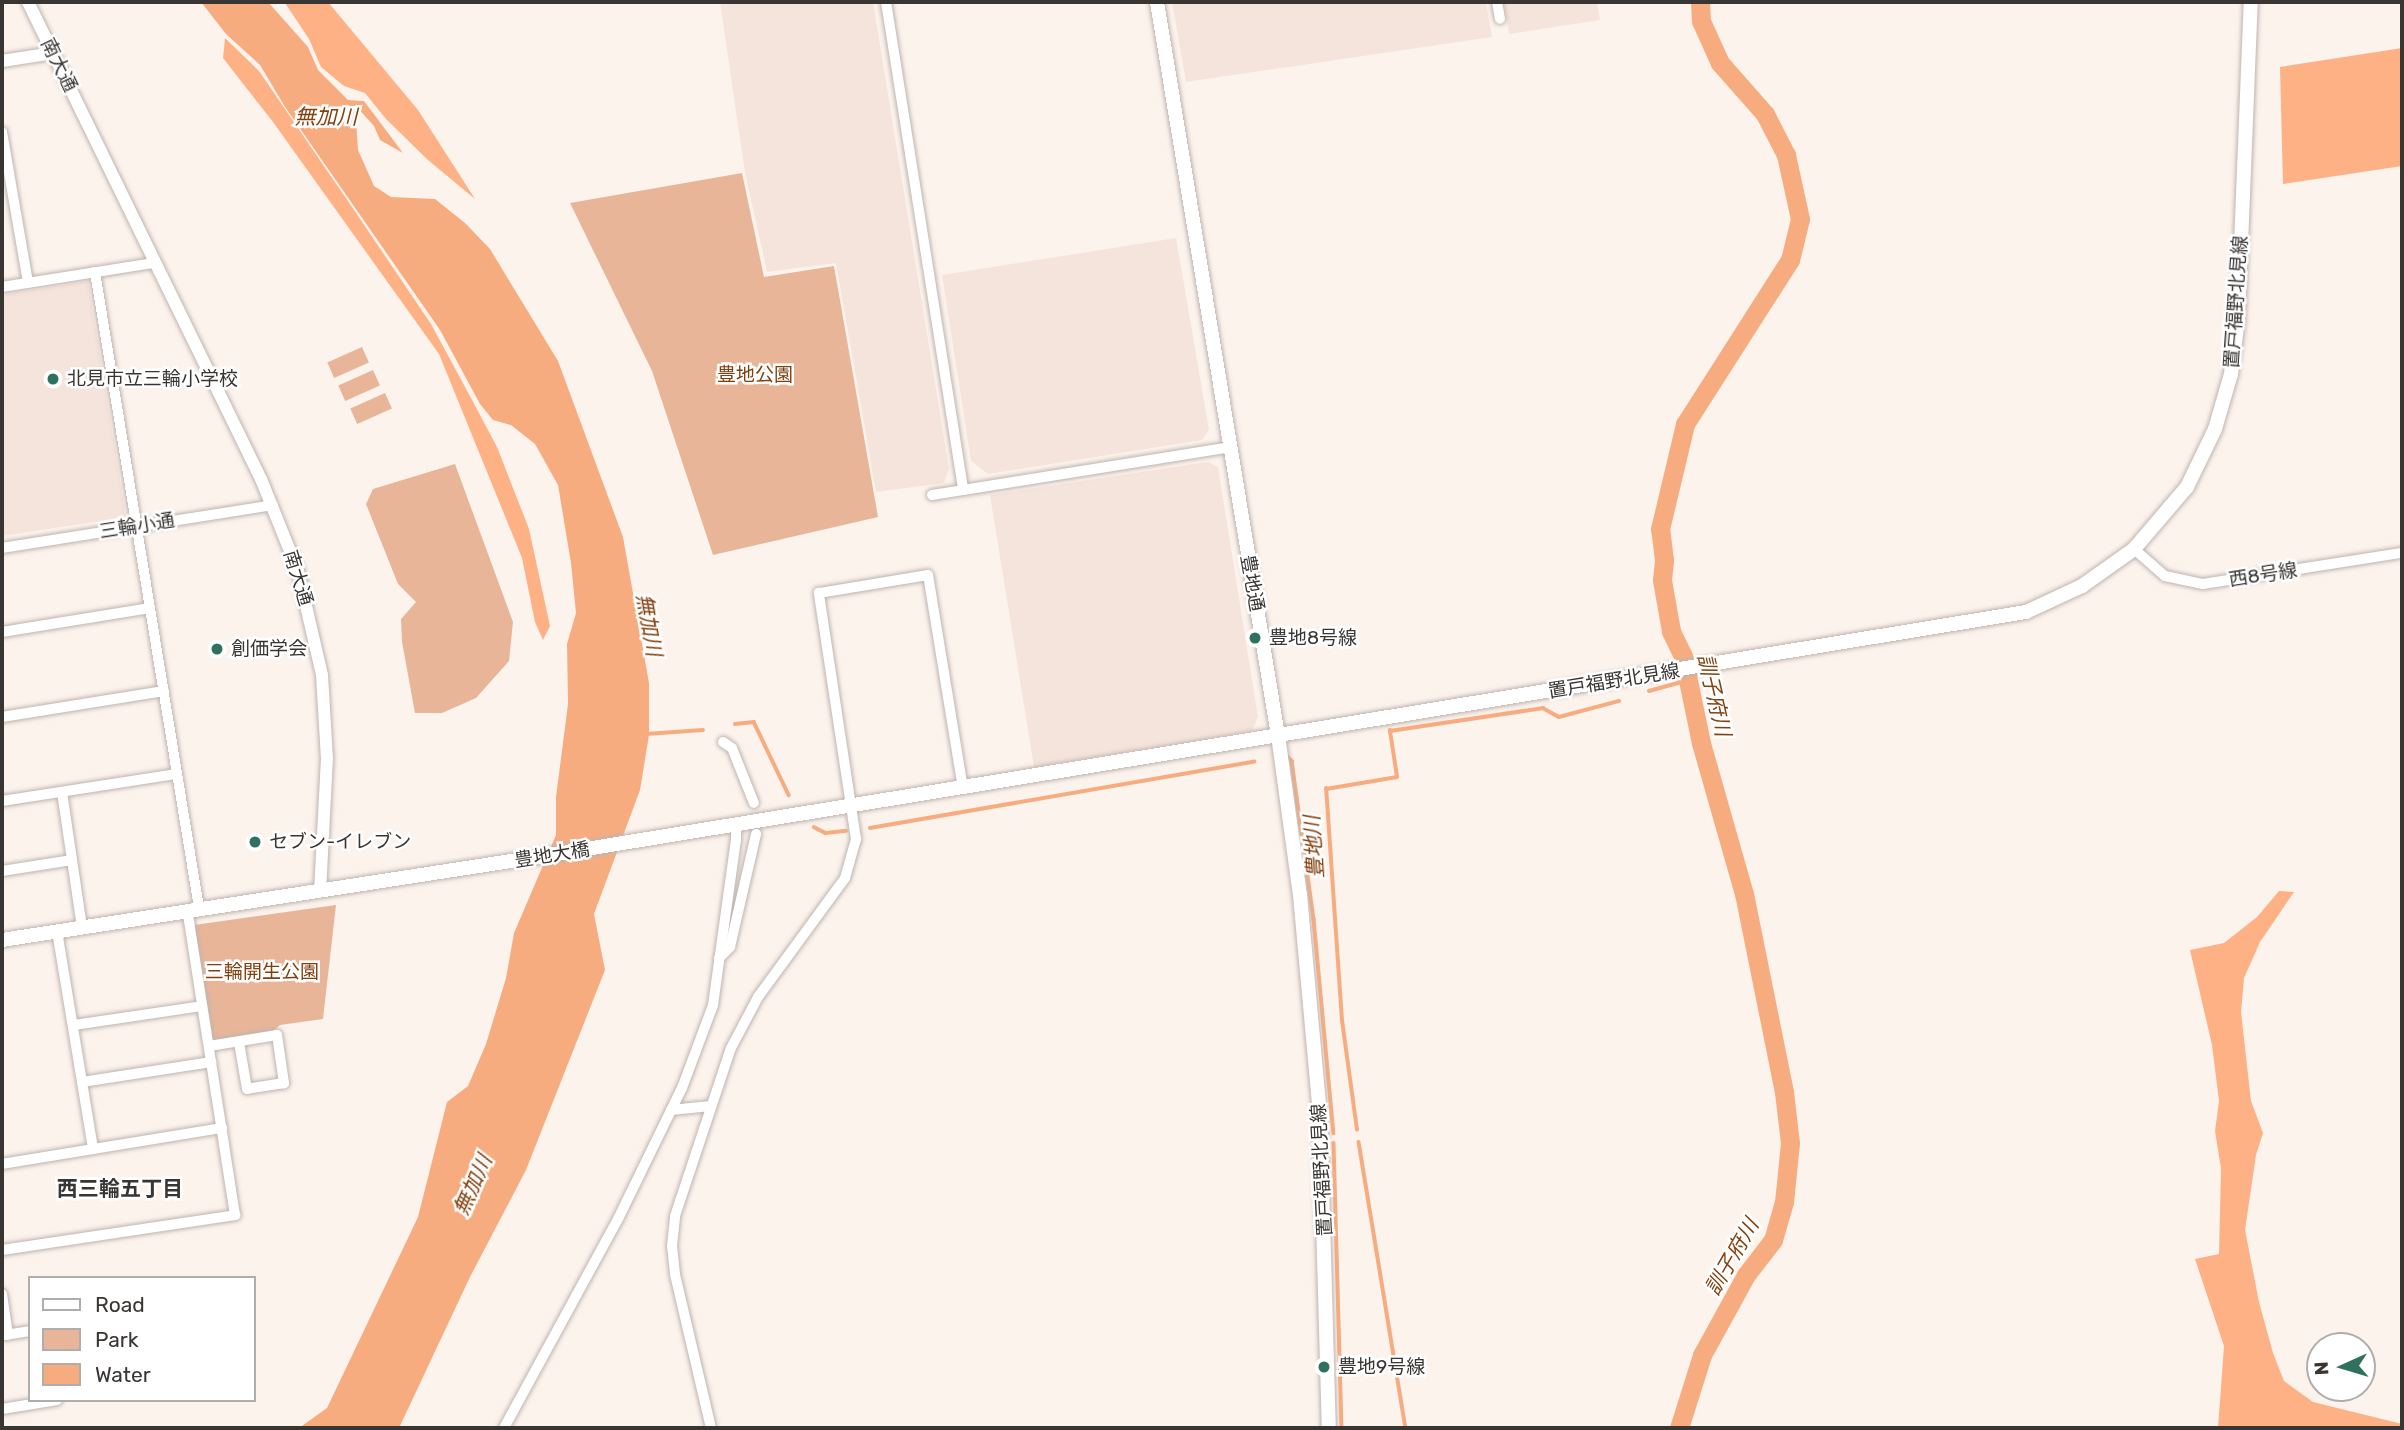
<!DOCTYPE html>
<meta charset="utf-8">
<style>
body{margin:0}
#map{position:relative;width:2404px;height:1430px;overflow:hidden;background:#fdf3ed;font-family:Rubik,"Noto Sans JP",sans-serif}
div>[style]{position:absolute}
.built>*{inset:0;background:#f5e4db}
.green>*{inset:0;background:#e8b599;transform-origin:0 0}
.forest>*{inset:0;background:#fdb185}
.water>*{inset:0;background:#f7ac80}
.stream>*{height:3.5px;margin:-1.75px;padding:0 1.75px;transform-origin:1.75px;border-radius:1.75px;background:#f7ac80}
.river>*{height:19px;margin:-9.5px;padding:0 9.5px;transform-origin:9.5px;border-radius:9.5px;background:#f7ac80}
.roads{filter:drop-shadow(0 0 2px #beb4af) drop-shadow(0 0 2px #beb4af)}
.minor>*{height:10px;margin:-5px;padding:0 5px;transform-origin:5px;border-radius:5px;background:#fff}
.tertiary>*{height:12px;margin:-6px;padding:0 6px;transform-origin:6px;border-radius:6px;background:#fff}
.secondary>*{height:14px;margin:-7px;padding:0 7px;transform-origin:7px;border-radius:7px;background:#fff}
.dots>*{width:19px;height:19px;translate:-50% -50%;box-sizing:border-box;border:4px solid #fff;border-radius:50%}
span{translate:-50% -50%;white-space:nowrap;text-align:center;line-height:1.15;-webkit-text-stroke:5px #fff;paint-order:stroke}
.street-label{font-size:19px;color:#393533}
.park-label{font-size:19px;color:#83400f}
.poi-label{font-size:19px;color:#393533}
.left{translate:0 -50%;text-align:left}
.water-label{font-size:21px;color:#844110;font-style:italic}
.neighbourhood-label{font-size:21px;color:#393533;font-weight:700}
.frame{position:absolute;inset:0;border:4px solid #393533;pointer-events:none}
.legend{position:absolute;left:28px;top:1276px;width:228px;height:126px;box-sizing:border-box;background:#fff;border:2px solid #b0aead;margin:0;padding:9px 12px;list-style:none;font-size:21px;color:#393533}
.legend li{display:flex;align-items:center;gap:14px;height:35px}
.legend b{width:35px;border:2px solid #b0aead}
.north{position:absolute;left:2306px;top:1332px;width:70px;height:70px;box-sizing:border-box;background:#fff;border:2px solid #b0aead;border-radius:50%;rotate:266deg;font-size:19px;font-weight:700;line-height:28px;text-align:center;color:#393533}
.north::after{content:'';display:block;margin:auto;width:24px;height:32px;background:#30705e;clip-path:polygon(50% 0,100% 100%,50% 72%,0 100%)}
</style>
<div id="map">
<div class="built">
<div style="clip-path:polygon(720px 2px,873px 2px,949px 469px,944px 483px,876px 492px,836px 263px,767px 272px,745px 173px)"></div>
<div style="clip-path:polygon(1172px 2px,1486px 2px,1492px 37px,1186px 82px)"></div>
<div style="clip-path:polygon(1504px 2px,1597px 2px,1600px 20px,1509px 34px)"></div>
<div style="clip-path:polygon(1176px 238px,1209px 430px,1202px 440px,988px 474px,971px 461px,942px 275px)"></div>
<div style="clip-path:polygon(88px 281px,126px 517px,2px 536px,2px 295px)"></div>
<div style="clip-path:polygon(1208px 462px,1218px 467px,1258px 717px,1252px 731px,1034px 767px,990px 495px)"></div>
</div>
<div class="green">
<div style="clip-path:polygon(742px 173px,764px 277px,834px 266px,878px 517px,713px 555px,652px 371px,570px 203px)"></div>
<div style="left:362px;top:347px;width:17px;height:38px;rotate:66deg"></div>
<div style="left:373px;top:370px;width:17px;height:38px;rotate:66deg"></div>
<div style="left:385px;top:393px;width:17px;height:38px;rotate:66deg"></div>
<div style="clip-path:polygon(455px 464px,513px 622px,509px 661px,476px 698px,442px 713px,415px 713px,402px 642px,401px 619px,416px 602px,398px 584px,366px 504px,373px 489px)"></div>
<div style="clip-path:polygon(336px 905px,323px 1019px,280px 1025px,273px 1031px,213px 1041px,194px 925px)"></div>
</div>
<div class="forest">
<div style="clip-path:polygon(328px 2px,418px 110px,475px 199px,428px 160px,386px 119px,365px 93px,344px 86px,321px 67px,309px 39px,285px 3px)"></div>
<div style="clip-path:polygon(225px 38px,259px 71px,354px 210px,431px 324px,471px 398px,497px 447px,529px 529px,550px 626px,543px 640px,535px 622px,522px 558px,439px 354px,273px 122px,223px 58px)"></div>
<div style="clip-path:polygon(2402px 48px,2402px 166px,2283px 184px,2280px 67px)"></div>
<div style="clip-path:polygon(2279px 891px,2294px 892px,2260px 942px,2244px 978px,2241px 1012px,2251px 1101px,2263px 1133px,2256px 1155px,2245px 1230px,2259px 1302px,2273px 1353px,2284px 1381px,2313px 1402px,2402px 1424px,2402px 1428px,2218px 1428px,2224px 1346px,2195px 1259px,2219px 1254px,2221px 1169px,2215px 1131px,2219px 1101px,2212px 1045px,2190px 950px,2224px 943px,2257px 917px)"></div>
</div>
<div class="water">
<div style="clip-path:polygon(201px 2px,268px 2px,308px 47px,318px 70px,348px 100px,364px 101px,403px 153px,380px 140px,374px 126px,355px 105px,358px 150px,374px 186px,391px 197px,435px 199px,465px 223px,490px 249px,558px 361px,623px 537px,649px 683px,649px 735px,640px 790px,594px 914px,605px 970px,526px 1170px,470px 1277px,399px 1428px,299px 1428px,327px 1408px,418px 1217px,447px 1102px,468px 1086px,486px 1044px,506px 978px,514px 933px,556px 835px,556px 797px,568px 704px,567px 644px,576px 613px,571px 563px,558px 485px,535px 444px,511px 425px,493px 420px,480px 404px,440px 330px,285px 107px,260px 65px,226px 34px)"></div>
</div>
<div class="stream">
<div style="left:1649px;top:691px;width:41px;rotate:-15.4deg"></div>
<div style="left:735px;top:724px;width:19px;rotate:-6deg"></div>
<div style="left:754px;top:722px;width:81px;rotate:64.4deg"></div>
<div style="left:646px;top:734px;width:57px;rotate:-4deg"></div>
<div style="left:1288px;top:757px;width:6px;rotate:45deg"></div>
<div style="left:1292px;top:761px;width:160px;rotate:82.1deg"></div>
<div style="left:1314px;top:919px;width:215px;rotate:84.7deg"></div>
<div style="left:814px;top:827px;width:13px;rotate:27deg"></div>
<div style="left:826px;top:833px;width:20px;rotate:-6deg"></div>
<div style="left:870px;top:828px;width:390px;rotate:-9.8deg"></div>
<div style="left:1357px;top:1130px;width:110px;rotate:-97.8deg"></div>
<div style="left:1342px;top:1021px;width:233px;rotate:-93.9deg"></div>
<div style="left:1326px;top:789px;width:72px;rotate:-9.6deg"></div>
<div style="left:1397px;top:777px;width:47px;rotate:-98.7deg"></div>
<div style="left:1390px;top:731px;width:155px;rotate:-8.5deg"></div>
<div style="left:1543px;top:708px;width:18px;rotate:29deg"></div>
<div style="left:1559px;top:717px;width:62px;rotate:-14.9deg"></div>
<div style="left:1359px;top:1142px;width:290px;rotate:80.7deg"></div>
<div style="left:1334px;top:1143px;width:285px;rotate:88.4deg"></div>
</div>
<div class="river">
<div style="left:1679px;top:1428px;width:77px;rotate:-72.5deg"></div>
<div style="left:1702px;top:1355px;width:91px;rotate:-61.2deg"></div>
<div style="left:1746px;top:1275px;width:44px;rotate:-52.4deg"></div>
<div style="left:1773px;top:1240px;width:40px;rotate:-74deg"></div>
<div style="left:1784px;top:1202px;width:59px;rotate:-84.2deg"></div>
<div style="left:1790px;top:1143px;width:51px;rotate:-96.7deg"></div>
<div style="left:1784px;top:1092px;width:202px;rotate:-101.4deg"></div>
<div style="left:1744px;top:894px;width:157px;rotate:-105.9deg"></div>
<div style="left:1701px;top:743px;width:89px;rotate:-101.7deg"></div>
<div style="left:1683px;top:656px;width:28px;rotate:-116deg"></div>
<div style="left:1671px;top:631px;width:52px;rotate:-100deg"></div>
<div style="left:1662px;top:580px;width:20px;rotate:-84deg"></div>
<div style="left:1664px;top:560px;width:31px;rotate:-97deg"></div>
<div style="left:1660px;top:529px;width:108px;rotate:-76.6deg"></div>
<div style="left:1685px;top:424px;width:195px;rotate:-57.4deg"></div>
<div style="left:1790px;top:260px;width:42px;rotate:-76.3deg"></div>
<div style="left:1800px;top:219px;width:66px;rotate:-102.3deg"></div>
<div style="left:1786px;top:155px;width:46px;rotate:-117.1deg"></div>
<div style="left:1765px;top:114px;width:68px;rotate:-131.4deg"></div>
<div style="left:1720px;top:63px;width:46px;rotate:-114.3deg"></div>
<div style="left:1701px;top:21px;width:19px;rotate:-93deg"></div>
</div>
<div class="roads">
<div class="minor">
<div style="left:886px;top:2px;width:494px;rotate:81deg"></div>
<div style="left:963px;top:490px;width:270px;rotate:-9.1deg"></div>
<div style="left:1497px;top:2px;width:17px;rotate:80deg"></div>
<div style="left:2px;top:132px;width:153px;rotate:80.2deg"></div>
<div style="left:95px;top:272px;width:644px;rotate:80.71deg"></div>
<div style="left:2px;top:287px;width:154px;rotate:-9deg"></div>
<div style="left:932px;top:495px;width:31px;rotate:-9deg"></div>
<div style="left:2px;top:548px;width:274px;rotate:-9deg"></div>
<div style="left:2134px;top:549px;width:41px;rotate:41.1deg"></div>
<div style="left:2165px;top:576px;width:39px;rotate:12deg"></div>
<div style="left:2203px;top:584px;width:201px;rotate:-8.9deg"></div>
<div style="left:2px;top:632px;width:150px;rotate:-9.2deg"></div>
<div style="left:2px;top:717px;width:164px;rotate:-9.1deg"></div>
<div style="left:723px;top:742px;width:11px;rotate:34deg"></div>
<div style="left:732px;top:748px;width:59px;rotate:68.2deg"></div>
<div style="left:62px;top:792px;width:136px;rotate:81.6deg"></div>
<div style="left:2px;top:801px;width:177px;rotate:-8.8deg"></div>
<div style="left:2px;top:871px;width:71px;rotate:-8.9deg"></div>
<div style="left:57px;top:931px;width:221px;rotate:80.6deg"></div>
<div style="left:719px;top:958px;width:16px;rotate:-45deg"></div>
<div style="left:730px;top:947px;width:116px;rotate:-77deg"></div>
<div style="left:74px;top:1025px;width:129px;rotate:-8.4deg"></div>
<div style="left:209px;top:1046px;width:69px;rotate:-9.2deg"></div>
<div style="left:277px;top:1035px;width:49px;rotate:81.7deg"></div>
<div style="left:284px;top:1083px;width:37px;rotate:171deg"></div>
<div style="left:247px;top:1089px;width:48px;rotate:-99.7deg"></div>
<div style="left:82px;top:1082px;width:131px;rotate:-8.8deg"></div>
<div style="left:671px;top:1110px;width:40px;rotate:-5.7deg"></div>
<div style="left:2px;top:1164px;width:223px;rotate:-9.3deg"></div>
<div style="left:2px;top:1250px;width:236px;rotate:-8.5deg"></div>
<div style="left:235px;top:1215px;width:309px;rotate:-98.9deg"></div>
<div style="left:2px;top:1294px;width:41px;rotate:81.7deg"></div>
<div style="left:5px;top:1335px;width:25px;rotate:-9deg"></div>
<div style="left:2px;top:1409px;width:56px;rotate:-9.3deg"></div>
<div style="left:504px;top:1428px;width:238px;rotate:-61.4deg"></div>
<div style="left:618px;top:1219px;width:146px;rotate:-64deg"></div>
<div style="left:682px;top:1088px;width:89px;rotate:-69.5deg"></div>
<div style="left:713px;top:1005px;width:167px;rotate:-82.1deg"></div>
<div style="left:736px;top:840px;width:16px;rotate:-90deg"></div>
<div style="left:711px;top:1428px;width:158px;rotate:-103.2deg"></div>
<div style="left:675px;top:1274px;width:28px;rotate:-96deg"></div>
<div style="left:672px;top:1246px;width:30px;rotate:-84deg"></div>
<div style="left:675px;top:1216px;width:177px;rotate:-71.6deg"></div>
<div style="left:731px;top:1048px;width:58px;rotate:-62.1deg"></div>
<div style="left:758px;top:997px;width:147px;rotate:-53.8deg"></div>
<div style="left:845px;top:878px;width:41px;rotate:-74.2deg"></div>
<div style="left:856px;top:839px;width:249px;rotate:-98.6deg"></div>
<div style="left:819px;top:593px;width:110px;rotate:-9.4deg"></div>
<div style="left:928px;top:575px;width:216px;rotate:80.7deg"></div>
</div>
<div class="tertiary">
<div style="left:28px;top:2px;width:531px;rotate:63.97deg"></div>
<div style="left:261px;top:479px;width:99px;rotate:68.1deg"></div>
<div style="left:298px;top:571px;width:107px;rotate:77deg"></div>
<div style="left:322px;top:675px;width:83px;rotate:86.6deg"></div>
<div style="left:327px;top:758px;width:132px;rotate:93deg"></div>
<div style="left:2px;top:61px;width:52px;rotate:-8.9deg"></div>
</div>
<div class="secondary">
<div style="left:1157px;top:2px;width:743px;rotate:80.63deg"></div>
<div style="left:1278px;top:735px;width:162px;rotate:82.2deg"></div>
<div style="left:1300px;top:895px;width:219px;rotate:84.8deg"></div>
<div style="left:1320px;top:1113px;width:315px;rotate:88.4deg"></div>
<div style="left:2px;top:940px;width:555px;rotate:-8.82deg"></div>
<div style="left:550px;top:855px;width:1496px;rotate:-9.35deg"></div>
<div style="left:2026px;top:612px;width:62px;rotate:-24.9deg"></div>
<div style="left:2082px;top:586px;width:64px;rotate:-35.4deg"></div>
<div style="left:2134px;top:549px;width:82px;rotate:-49.5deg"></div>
<div style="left:2187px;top:487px;width:64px;rotate:-64.2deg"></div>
<div style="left:2215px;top:429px;width:57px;rotate:-73.8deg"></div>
<div style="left:2231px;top:374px;width:55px;rotate:-82.7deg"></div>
<div style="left:2238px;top:319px;width:317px;rotate:-87.7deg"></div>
</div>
</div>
<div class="dots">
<div style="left:53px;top:379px;background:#30705e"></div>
<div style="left:1255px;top:638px;background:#30705e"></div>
<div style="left:217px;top:649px;background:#30705e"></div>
<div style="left:255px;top:842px;background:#30705e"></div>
<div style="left:1324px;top:1367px;background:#30705e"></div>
</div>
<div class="street-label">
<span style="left:59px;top:65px;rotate:64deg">南大通</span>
<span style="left:2236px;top:302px;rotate:-86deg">置戸福野北見線</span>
<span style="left:137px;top:526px;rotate:-9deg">三輪小通</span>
<span style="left:2263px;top:575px;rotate:-9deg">西8号線</span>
<span style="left:298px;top:578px;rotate:73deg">南大通</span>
<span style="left:1252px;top:583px;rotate:80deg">豊地通</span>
<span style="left:1614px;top:681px;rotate:-9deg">置戸福野北見線</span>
<span style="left:552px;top:855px;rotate:-9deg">豊地大橋</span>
<span style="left:1322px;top:1170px;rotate:-93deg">置戸福野北見線</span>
</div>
<div class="park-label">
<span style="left:755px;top:375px">豊地公園</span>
<span style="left:262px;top:972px">三輪開生公園</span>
</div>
<div class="poi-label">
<span class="left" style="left:67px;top:379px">北見市立三輪小学校</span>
<span class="left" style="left:1269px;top:638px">豊地8号線</span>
<span class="left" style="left:231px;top:649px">創価学会</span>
<span class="left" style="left:269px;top:842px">セブン-イレブン</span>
<span class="left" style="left:1338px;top:1367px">豊地9号線</span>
</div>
<div class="water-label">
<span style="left:326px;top:117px">無加川</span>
<span style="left:649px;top:625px;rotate:80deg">無加川</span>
<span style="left:1714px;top:695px;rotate:77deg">訓子府川</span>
<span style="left:1314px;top:847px;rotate:-94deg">豊地川</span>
<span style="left:473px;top:1185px;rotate:-66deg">無加川</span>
<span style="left:1732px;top:1257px;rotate:-60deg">訓子府川</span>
</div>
<div class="neighbourhood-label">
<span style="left:120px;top:1189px">西三輪五丁目</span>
</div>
<div class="frame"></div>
<ul class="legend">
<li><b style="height:9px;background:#fff"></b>Road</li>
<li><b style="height:19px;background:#e8b599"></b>Park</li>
<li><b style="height:19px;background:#f7ac80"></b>Water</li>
</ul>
<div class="north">N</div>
</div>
